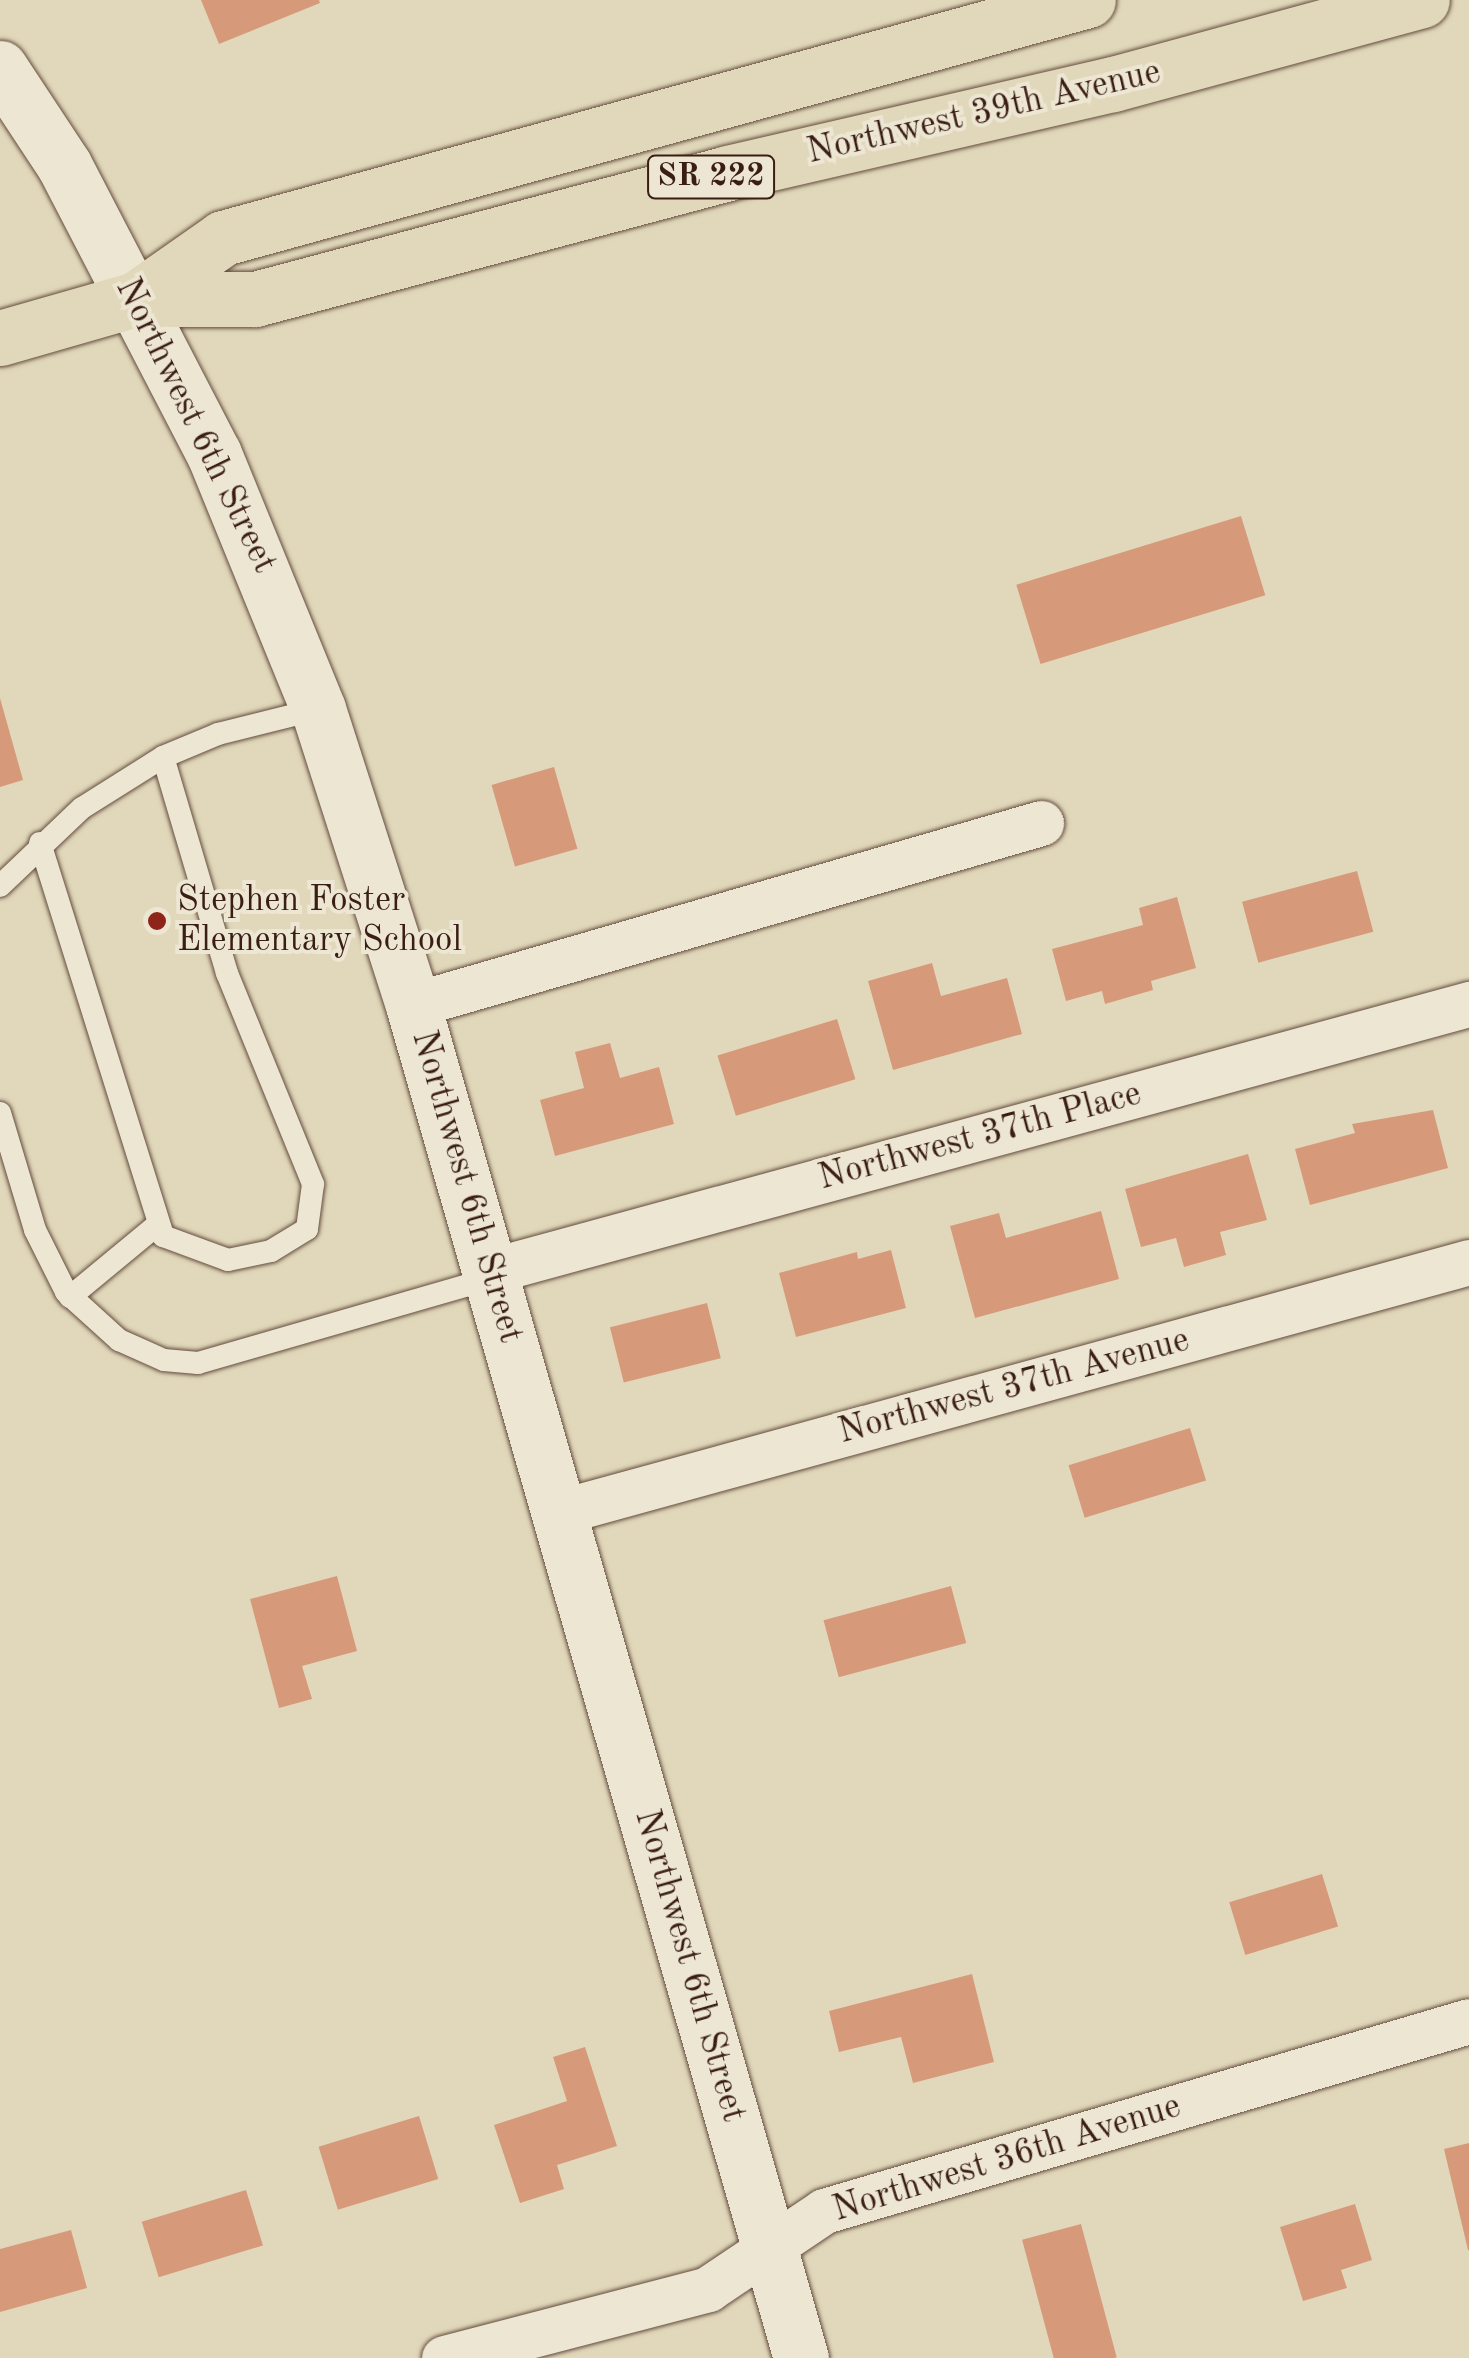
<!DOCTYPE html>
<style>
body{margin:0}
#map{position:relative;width:1469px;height:2358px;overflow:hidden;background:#e1d8bb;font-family:"Old Standard TT",serif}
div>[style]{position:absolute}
.building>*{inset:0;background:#d69a7b;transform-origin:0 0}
.roads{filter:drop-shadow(0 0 2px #644c3d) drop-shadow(0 0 2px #644c3d)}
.service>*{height:22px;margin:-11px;padding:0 11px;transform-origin:11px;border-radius:11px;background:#ece6d3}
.minor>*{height:45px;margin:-22.5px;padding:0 22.5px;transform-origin:22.5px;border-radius:22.5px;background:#ece6d3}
.secondary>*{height:55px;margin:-27.5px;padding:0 27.5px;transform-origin:27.5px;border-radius:27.5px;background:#ece6d3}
.primary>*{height:55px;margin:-27.5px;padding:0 27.5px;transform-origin:27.5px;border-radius:27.5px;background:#e1d8bb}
.dots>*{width:28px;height:28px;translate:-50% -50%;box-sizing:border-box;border:5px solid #ece6d3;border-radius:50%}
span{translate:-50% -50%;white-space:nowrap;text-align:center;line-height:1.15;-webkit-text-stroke:8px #ece6d3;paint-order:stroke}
.shield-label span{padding:2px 8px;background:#ece6d3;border:2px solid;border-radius:8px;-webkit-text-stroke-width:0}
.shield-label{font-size:32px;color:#3a1d13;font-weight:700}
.street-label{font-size:35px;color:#3a1d13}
.poi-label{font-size:35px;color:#3a1d13}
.left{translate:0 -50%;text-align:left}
</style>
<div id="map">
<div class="building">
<div style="clip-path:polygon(201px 0,319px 0,320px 3px,219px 44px)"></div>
<div style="left:1241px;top:516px;width:83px;height:235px;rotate:73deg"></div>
<div style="clip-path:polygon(0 698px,23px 780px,0 787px)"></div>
<div style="left:554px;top:767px;width:85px;height:65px;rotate:74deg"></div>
<div style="left:1357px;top:871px;width:63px;height:119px;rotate:75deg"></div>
<div style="clip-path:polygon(1177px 897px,1196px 968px,1151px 981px,1153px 990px,1105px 1004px,1102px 991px,1066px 1001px,1052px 949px,1143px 925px,1139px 908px)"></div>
<div style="clip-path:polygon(932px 963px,941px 996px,1007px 978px,1022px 1034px,893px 1070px,868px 981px)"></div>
<div style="left:837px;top:1019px;width:63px;height:125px;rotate:73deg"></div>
<div style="clip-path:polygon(610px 1043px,620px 1078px,659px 1067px,674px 1124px,555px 1156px,540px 1100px,584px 1088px,575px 1052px)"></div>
<div style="clip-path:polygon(1433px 1110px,1448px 1168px,1310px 1205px,1295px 1149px,1355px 1133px,1352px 1124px)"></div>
<div style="clip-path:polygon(1248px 1154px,1267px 1220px,1220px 1232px,1226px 1255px,1184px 1267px,1176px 1238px,1141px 1247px,1125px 1189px)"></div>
<div style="clip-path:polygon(1101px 1211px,1119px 1279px,975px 1318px,950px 1226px,999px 1213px,1006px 1238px)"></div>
<div style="clip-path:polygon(891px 1250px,906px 1308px,796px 1337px,779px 1273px,857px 1252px,858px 1259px)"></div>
<div style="left:707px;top:1303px;width:57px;height:100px;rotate:76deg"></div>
<div style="left:1190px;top:1428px;width:55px;height:127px;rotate:73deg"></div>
<div style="clip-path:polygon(337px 1576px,357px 1651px,302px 1666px,312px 1699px,279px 1708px,250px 1599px)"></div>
<div style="left:951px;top:1586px;width:59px;height:132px;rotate:75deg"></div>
<div style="left:1322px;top:1874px;width:55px;height:97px;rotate:73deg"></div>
<div style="clip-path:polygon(972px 1974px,994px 2062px,913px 2083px,901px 2037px,839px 2052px,829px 2011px)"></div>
<div style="clip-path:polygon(585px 2047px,617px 2146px,557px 2165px,564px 2189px,520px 2203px,494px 2125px,567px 2101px,553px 2057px)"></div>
<div style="left:419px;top:2116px;width:66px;height:105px;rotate:73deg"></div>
<div style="clip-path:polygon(1469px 2143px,1469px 2250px,1468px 2250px,1444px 2149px)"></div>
<div style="left:246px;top:2190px;width:58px;height:109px;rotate:73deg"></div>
<div style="clip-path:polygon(1355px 2204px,1372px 2260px,1341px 2270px,1347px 2288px,1303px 2301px,1280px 2227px)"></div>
<div style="left:1081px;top:2224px;width:138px;height:61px;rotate:75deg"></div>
<div style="clip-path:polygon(71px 2230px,87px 2288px,0 2312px,0 2249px)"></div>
</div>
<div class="roads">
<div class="service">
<div style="left:40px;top:843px;width:412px;rotate:72.6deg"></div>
<div style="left:163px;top:1236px;width:69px;rotate:20.3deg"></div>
<div style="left:228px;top:1260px;width:44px;rotate:-11.8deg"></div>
<div style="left:271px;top:1251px;width:42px;rotate:-31.4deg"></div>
<div style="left:307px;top:1229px;width:45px;rotate:-82.4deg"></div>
<div style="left:313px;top:1184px;width:228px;rotate:-112.2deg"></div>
<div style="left:227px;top:973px;width:225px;rotate:-106.5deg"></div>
<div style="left:0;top:886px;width:113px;rotate:-43.6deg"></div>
<div style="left:82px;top:808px;width:96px;rotate:-32.2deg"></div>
<div style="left:163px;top:757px;width:60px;rotate:-22.7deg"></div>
<div style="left:218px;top:734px;width:103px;rotate:-14deg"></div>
<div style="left:0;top:1113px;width:122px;rotate:73.3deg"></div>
<div style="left:35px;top:1230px;width:69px;rotate:63.4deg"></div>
<div style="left:66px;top:1292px;width:72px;rotate:42.2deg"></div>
<div style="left:119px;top:1340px;width:49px;rotate:24deg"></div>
<div style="left:164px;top:1360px;width:34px;rotate:5deg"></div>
<div style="left:198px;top:1363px;width:306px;rotate:-16.1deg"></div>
<div style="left:70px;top:1297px;width:113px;rotate:-39.6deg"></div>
</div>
<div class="minor">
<div style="left:413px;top:1005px;width:654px;rotate:-16.16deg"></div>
<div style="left:490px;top:1271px;width:1015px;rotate:-15.26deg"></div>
<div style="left:559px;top:1512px;width:944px;rotate:-15.36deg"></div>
<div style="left:444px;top:2358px;width:273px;rotate:-14.6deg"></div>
<div style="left:708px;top:2289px;width:140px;rotate:-33.9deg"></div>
<div style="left:824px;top:2211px;width:672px;rotate:-16.41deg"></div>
</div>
<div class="secondary">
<div style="left:0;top:68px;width:116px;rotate:56.6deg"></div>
<div style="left:64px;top:165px;width:326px;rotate:62.6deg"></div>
<div style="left:214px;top:454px;width:275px;rotate:67.8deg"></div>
<div style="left:318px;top:709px;width:311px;rotate:72.2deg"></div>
<div style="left:413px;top:1005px;width:1408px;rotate:74deg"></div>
</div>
<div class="primary">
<div style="left:136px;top:299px;width:106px;rotate:-35deg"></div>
<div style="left:223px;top:238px;width:897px;rotate:-15.38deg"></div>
<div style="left:0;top:338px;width:141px;rotate:-16deg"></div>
<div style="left:136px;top:299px;width:119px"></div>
<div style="left:255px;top:299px;width:489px;rotate:-14.9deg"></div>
<div style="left:727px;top:173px;width:396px;rotate:-13deg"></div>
<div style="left:1113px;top:84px;width:320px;rotate:-15.2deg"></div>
</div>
</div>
<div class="dots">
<div style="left:157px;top:921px;background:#8f2418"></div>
</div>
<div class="shield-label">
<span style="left:711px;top:177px">SR 222</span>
</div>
<div class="street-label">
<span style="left:984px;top:113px;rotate:-13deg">Northwest 39th Avenue</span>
<span style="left:195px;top:426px;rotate:64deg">Northwest 6th Street</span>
<span style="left:980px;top:1137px;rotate:-15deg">Northwest 37th Place</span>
<span style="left:466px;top:1187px;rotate:74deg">Northwest 6th Street</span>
<span style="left:1014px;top:1387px;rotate:-15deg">Northwest 37th Avenue</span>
<span style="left:689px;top:1966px;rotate:74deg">Northwest 6th Street</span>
<span style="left:1007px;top:2159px;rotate:-17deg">Northwest 36th Avenue</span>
</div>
<div class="poi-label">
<span class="left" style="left:177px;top:921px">Stephen Foster<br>Elementary School</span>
</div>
</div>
